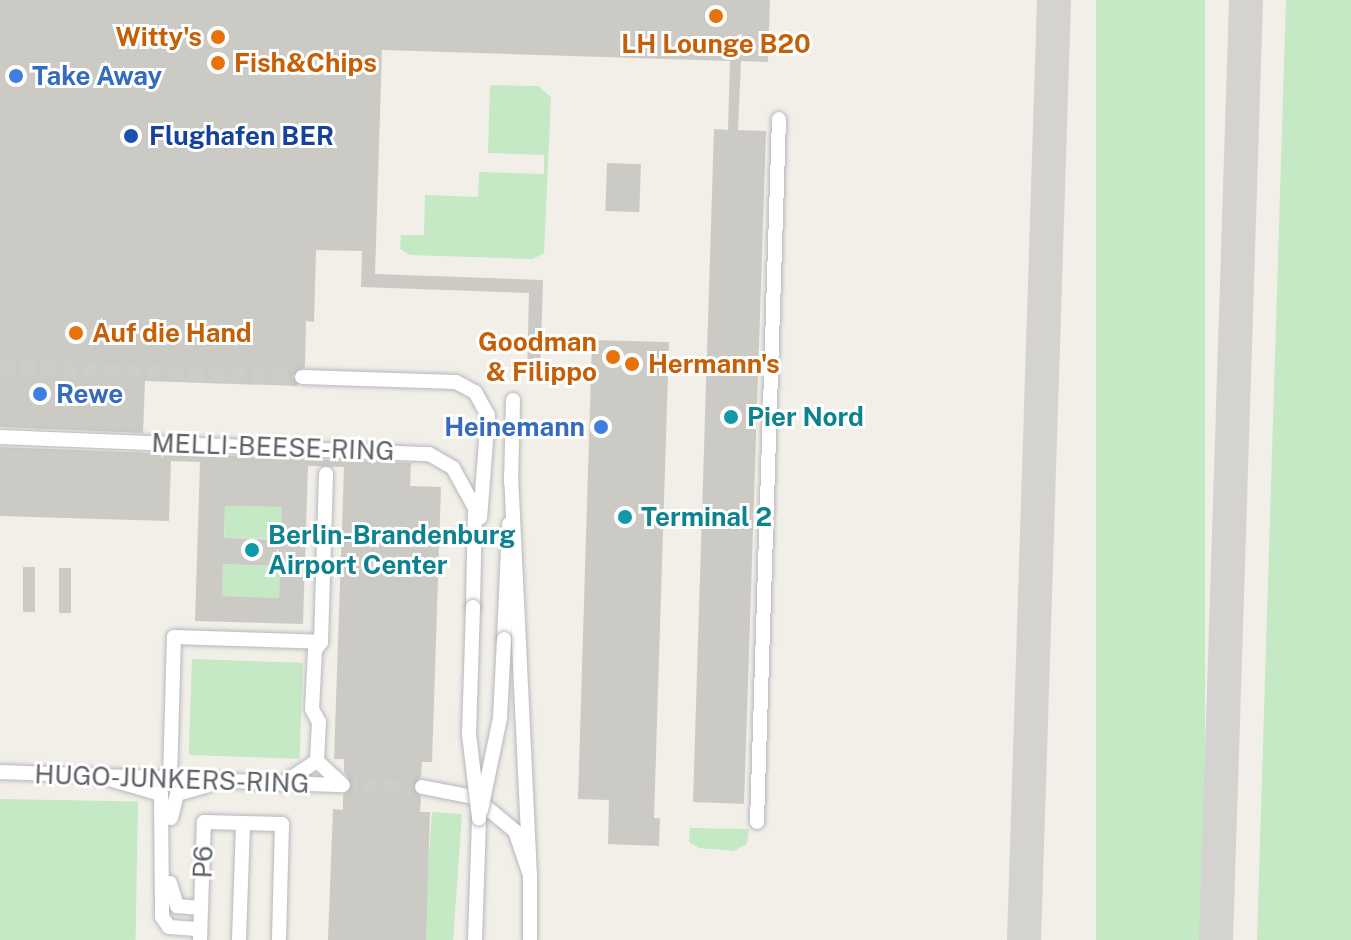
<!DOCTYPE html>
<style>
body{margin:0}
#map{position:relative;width:1351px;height:940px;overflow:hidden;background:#f1efe8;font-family:"Public Sans",sans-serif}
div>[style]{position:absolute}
.green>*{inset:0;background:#c5e8c5;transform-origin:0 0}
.taxiway>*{height:34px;margin:-17px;padding:0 17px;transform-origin:17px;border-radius:17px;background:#d4d3d0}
.building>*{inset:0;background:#cccac5;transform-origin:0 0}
.minor-tunnel>*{height:14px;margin-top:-7px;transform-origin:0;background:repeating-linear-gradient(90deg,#ccccc8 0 14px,transparent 0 21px)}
.roads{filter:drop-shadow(0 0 2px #b5b8bc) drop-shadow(0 0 2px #b5b8bc)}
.minor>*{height:14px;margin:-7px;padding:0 7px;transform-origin:7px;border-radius:7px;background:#fff}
.bridges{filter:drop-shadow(0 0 2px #b5b8bc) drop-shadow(0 0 2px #b5b8bc)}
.minor-bridge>*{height:14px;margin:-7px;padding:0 7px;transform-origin:7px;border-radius:7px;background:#fff}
.dots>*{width:22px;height:22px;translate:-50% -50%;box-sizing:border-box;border:4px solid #fff;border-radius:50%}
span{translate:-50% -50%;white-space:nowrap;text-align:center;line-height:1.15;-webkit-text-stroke:6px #fff;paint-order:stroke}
.food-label{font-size:26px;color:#c56008;font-weight:700}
.right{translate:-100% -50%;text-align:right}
.left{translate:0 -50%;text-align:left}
.shop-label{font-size:26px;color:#366cbe;font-weight:700}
.transit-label{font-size:26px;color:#164399;font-weight:700}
.culture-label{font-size:26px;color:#0d838f;font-weight:700}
.street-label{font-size:26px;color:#5f6368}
</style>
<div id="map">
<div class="green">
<div style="left:1096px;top:0;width:109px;height:940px"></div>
<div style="clip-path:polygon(1286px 0,1351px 0,1351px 940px,1257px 940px)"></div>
<div style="clip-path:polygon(490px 85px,538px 86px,551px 97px,544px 253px,533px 259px,410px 255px,400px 249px,401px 235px,424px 235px,425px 195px,478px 197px,479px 172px,544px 174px,544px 155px,488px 153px)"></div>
<div style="left:225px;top:506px;width:57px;height:32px;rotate:1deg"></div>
<div style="left:223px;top:564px;width:57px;height:32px;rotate:2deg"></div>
<div style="left:192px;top:659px;width:111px;height:96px;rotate:2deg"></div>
<div style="left:0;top:799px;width:138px;height:141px;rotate:1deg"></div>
<div style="left:432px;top:812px;width:30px;height:128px;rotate:4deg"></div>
<div style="clip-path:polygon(690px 828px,749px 829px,747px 844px,733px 851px,699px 848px,689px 842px)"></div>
</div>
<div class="taxiway">
<div style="left:1024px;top:940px;width:940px;rotate:-88.17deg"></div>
<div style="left:1216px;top:940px;width:940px;rotate:-88.17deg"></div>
</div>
<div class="building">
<div style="clip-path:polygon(0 0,770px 0,768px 62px,741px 61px,738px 130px,766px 131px,744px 804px,693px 802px,714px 129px,728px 130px,730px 61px,382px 50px,375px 274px,543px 280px,540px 377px,527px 377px,529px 293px,361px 287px,362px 251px,316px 250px,314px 322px,306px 321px,305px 367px,292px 376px,298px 386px,145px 381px,143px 433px,0 427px)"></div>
<div style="left:607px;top:163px;width:34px;height:48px;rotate:2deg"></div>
<div style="clip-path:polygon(592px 340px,669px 342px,654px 818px,660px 818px,659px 846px,608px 844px,609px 800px,578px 799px)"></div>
<div style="clip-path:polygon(evenodd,0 447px,411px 463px,410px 486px,441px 487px,432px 762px,422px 762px,421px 777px,412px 786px,421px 797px,420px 812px,430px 812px,426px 940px,328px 940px,333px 809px,343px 810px,343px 795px,353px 785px,344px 772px,344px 759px,334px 759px,344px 467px,308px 466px,303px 624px,195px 621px,200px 462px,171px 461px,169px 521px,0 516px,0 447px,225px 506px,282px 507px,281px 540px,224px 538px,225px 506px,0 447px,223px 564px,280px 566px,279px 598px,222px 596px,223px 564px)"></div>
<div style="left:23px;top:567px;width:12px;height:45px"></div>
<div style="left:59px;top:568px;width:12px;height:45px"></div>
</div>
<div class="minor-tunnel">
<div style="left:0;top:367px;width:302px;rotate:1.9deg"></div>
<div style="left:343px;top:785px;width:79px;rotate:1.5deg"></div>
</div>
<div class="roads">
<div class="minor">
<div style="left:302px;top:377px;width:154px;rotate:1.9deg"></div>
<div style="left:456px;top:382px;width:21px;rotate:28deg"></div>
<div style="left:475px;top:392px;width:26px;rotate:61deg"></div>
<div style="left:488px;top:415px;width:103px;rotate:94.4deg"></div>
<div style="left:0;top:437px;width:429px;rotate:2.3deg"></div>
<div style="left:429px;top:454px;width:28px;rotate:30deg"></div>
<div style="left:453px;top:468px;width:46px;rotate:61.2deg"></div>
<div style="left:475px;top:508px;width:99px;rotate:91.2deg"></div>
<div style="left:326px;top:474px;width:168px;rotate:91.7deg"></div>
<div style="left:321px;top:642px;width:10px;rotate:127deg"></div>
<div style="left:315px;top:650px;width:59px;rotate:92.9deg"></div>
<div style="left:312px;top:709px;width:15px;rotate:62deg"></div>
<div style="left:319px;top:722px;width:39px;rotate:93deg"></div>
<div style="left:317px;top:761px;width:35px;rotate:43deg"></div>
<div style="left:511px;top:474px;width:401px;rotate:87.3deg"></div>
<div style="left:511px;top:483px;width:83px;rotate:-88.6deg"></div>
<div style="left:504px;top:639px;width:115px;rotate:-87.5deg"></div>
<div style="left:0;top:772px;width:343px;rotate:2.2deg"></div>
<div style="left:109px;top:779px;width:54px;rotate:16.1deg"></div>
<div style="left:161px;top:794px;width:123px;rotate:89.5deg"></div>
<div style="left:162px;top:917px;width:12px;rotate:55deg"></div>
<div style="left:169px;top:927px;width:31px;rotate:4deg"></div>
<div style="left:170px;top:779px;width:142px;rotate:-88.4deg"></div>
<div style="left:174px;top:637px;width:147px;rotate:1.9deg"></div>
<div style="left:282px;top:784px;width:42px;rotate:-33.3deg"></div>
<div style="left:422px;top:787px;width:53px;rotate:10.9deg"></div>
<div style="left:474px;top:797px;width:53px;rotate:39.7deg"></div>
<div style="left:515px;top:831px;width:46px;rotate:71.2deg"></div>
<div style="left:530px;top:875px;width:65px;rotate:90deg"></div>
<div style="left:171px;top:818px;width:25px;rotate:-76deg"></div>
<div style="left:177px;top:794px;width:33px;rotate:-16deg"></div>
<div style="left:757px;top:822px;width:703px;rotate:-88.21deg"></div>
<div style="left:170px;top:883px;width:24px;rotate:73deg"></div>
<div style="left:177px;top:906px;width:24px;rotate:5deg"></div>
<div style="left:200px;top:940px;width:118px;rotate:-88.1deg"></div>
<div style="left:204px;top:822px;width:78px;rotate:1.5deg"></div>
<div style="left:282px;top:824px;width:116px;rotate:91.5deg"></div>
<div style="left:239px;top:940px;width:117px;rotate:-88deg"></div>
<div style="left:475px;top:940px;width:122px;rotate:-88.1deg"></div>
</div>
</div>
<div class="bridges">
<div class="minor-bridge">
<div style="left:473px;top:607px;width:127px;rotate:91.8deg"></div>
<div style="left:469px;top:734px;width:85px;rotate:83.2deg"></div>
<div style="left:481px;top:810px;width:94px;rotate:-78.3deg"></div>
<div style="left:500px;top:718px;width:79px;rotate:-87.1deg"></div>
</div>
</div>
<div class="dots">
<div style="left:716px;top:16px;background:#e8710a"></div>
<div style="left:218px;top:37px;background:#e8710a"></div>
<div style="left:218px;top:63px;background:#e8710a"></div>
<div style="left:16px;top:76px;background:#3f7fe0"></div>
<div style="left:131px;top:136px;background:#1a4fb4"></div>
<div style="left:76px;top:333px;background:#e8710a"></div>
<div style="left:613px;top:357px;background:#e8710a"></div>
<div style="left:632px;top:364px;background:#e8710a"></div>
<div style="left:40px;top:394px;background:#3f7fe0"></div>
<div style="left:731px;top:417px;background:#0f9aa8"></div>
<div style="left:601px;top:427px;background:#3f7fe0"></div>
<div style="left:625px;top:517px;background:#0f9aa8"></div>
<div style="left:252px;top:550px;background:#0f9aa8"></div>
</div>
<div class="food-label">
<span class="right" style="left:202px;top:37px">Witty's</span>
<span style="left:716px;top:44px">LH Lounge B20</span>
<span class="left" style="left:234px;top:63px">Fish&amp;Chips</span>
<span class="left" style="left:92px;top:333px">Auf die Hand</span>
<span class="right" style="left:597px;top:357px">Goodman<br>&amp; Filippo</span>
<span class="left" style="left:648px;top:364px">Hermann's</span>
</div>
<div class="shop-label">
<span class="left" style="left:32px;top:76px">Take Away</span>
<span class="left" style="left:56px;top:394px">Rewe</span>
<span class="right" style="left:585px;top:427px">Heinemann</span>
</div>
<div class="transit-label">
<span class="left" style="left:149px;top:136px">Flughafen BER</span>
</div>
<div class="culture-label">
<span class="left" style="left:747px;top:417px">Pier Nord</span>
<span class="left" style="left:641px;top:517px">Terminal 2</span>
<span class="left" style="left:268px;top:550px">Berlin-Brandenburg<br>Airport Center</span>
</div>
<div class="street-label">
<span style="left:273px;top:447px;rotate:2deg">MELLI-BEESE-RING</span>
<span style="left:172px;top:779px;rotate:2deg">HUGO-JUNKERS-RING</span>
<span style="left:203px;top:862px;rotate:-88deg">P6</span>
</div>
</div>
